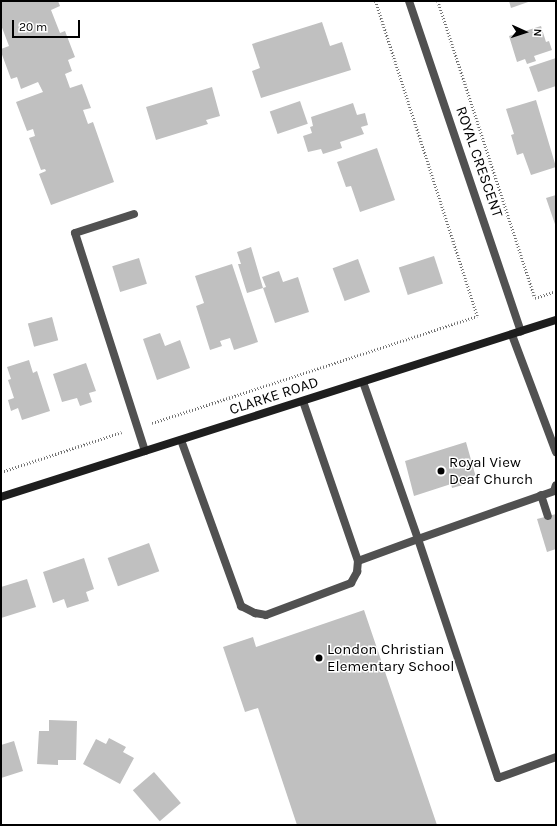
<!DOCTYPE html>
<style>
body{margin:0}
#map{position:relative;width:557px;height:826px;overflow:hidden;background:#fff;font-family:Karla,sans-serif}
div>[style]{position:absolute}
.building>*{inset:0;background:#c0c0c0;transform-origin:0 0}
.path>*{height:2.5px;margin-top:-1.25px;transform-origin:0;background:repeating-linear-gradient(90deg,#737373 0 1px,transparent 0 3px)}
.service>*{height:8px;margin:-4px;padding:0 4px;transform-origin:4px;border-radius:4px;background:#515151}
.minor>*{height:8px;margin:-4px;padding:0 4px;transform-origin:4px;border-radius:4px;background:#515151}
.secondary>*{height:8px;margin:-4px;padding:0 4px;transform-origin:4px;border-radius:4px;background:#1e1e1e}
.dots>*{width:11px;height:11px;translate:-50% -50%;box-sizing:border-box;border:2px solid #fff;border-radius:50%}
span{translate:-50% -50%;white-space:nowrap;text-align:center;line-height:1.15;-webkit-text-stroke:3px #fff;paint-order:stroke}
.street-label{font-size:15px;color:#000}
.poi-label{font-size:15px;color:#000}
.left{translate:0 -50%;text-align:left}
.frame{position:absolute;inset:0;border:2px solid #000;pointer-events:none}
.north{position:absolute;left:505px;top:12px;width:40px;height:40px;-webkit-text-stroke:3px #fff;paint-order:stroke;rotate:93deg;font-size:11px;font-weight:700;line-height:16px;text-align:center;color:#000}
.north::after{content:'';display:block;margin:auto;width:14px;height:18px;background:#000;clip-path:polygon(50% 0,100% 100%,50% 72%,0 100%)}
.scale{position:absolute;left:12px;top:20px;width:68px;height:18px;box-sizing:border-box;border:2px solid #000;border-top:0;padding-left:5px;font-size:12px;line-height:14px;white-space:nowrap;color:#000;-webkit-text-stroke:3px #fff;paint-order:stroke}
</style>
<div id="map">
<div class="building">
<div style="clip-path:polygon(1px 1px,58px 1px,60px 6px,51px 10px,60px 33px,65px 31px,75px 57px,68px 60px,72px 71px,65px 74px,70px 88px,82px 84px,91px 108px,83px 110px,88px 124px,93px 122px,114px 182px,51px 205px,39px 174px,46px 171px,45px 169px,41px 170px,29px 138px,35px 136px,33px 129px,27px 131px,16px 102px,43px 92px,38px 82px,21px 89px,17px 77px,11px 79px,1px 52px,1px 49px,9px 46px,1px 25px)"></div>
<div style="clip-path:polygon(509px 1px,531px 1px,511px 8px)"></div>
<div style="clip-path:polygon(322px 22px,330px 46px,342px 42px,351px 70px,261px 98px,252px 71px,260px 68px,252px 44px)"></div>
<div style="clip-path:polygon(541px 26px,546px 42px,549px 41px,552px 50px,534px 56px,536px 61px,527px 64px,525px 59px,517px 62px,509px 36px)"></div>
<div style="clip-path:polygon(556px 58px,556px 86px,538px 92px,529px 67px)"></div>
<div style="clip-path:polygon(212px 87px,220px 116px,206px 120px,208px 124px,156px 140px,146px 107px)"></div>
<div style="clip-path:polygon(536px 100px,556px 167px,531px 175px,523px 153px,517px 155px,511px 135px,514px 134px,506px 109px)"></div>
<div style="left:300px;top:101px;width:24px;height:32px;rotate:71deg"></div>
<div style="clip-path:polygon(353px 103px,357px 115px,365px 113px,368px 125px,361px 127px,364px 134px,340px 142px,342px 148px,323px 154px,321px 149px,308px 152px,303px 136px,312px 133px,310px 127px,313px 126px,311px 117px)"></div>
<div style="clip-path:polygon(377px 148px,395px 200px,360px 212px,351px 186px,346px 187px,337px 162px)"></div>
<div style="clip-path:polygon(556px 195px,556px 227px,546px 198px)"></div>
<div style="clip-path:polygon(251px 247px,263px 288px,247px 293px,238px 264px,241px 264px,237px 252px)"></div>
<div style="left:434px;top:256px;width:29px;height:37px;rotate:72deg"></div>
<div style="left:139px;top:258px;width:27px;height:28px;rotate:73deg"></div>
<div style="left:358px;top:259px;width:35px;height:27px;rotate:70deg"></div>
<div style="clip-path:polygon(232px 264px,258px 342px,234px 350px,230px 338px,220px 341px,222px 346px,210px 350px,196px 306px,204px 303px,195px 276px)"></div>
<div style="clip-path:polygon(279px 271px,283px 282px,298px 277px,309px 312px,275px 323px,263px 288px,266px 287px,262px 277px)"></div>
<div style="left:52px;top:317px;width:24px;height:25px;rotate:75deg"></div>
<div style="clip-path:polygon(160px 333px,165px 346px,180px 340px,190px 368px,157px 380px,143px 339px)"></div>
<div style="clip-path:polygon(29px 360px,33px 373px,37px 371px,50px 411px,22px 420px,18px 408px,11px 411px,8px 400px,14px 398px,8px 380px,11px 379px,7px 367px)"></div>
<div style="clip-path:polygon(86px 363px,96px 391px,89px 393px,92px 402px,80px 406px,77px 398px,62px 402px,53px 374px)"></div>
<div style="clip-path:polygon(466px 442px,477px 481px,452px 488px,451px 484px,414px 496px,405px 461px)"></div>
<div style="clip-path:polygon(556px 514px,556px 549px,547px 552px,537px 519px)"></div>
<div style="left:149px;top:543px;width:30px;height:44px;rotate:70deg"></div>
<div style="clip-path:polygon(84px 558px,94px 589px,86px 592px,89px 601px,67px 608px,64px 599px,53px 603px,43px 572px)"></div>
<div style="clip-path:polygon(27px 579px,36px 607px,1px 618px,1px 587px)"></div>
<div style="clip-path:polygon(364px 610px,437px 825px,297px 825px,258px 708px,245px 712px,223px 647px,253px 637px,256px 647px)"></div>
<div style="clip-path:polygon(49px 720px,77px 721px,76px 760px,58px 760px,58px 765px,37px 764px,39px 731px,49px 731px)"></div>
<div style="clip-path:polygon(109px 738px,126px 747px,123px 752px,134px 758px,120px 784px,83px 764px,96px 739px,106px 744px)"></div>
<div style="clip-path:polygon(14px 741px,23px 771px,1px 778px,1px 745px)"></div>
<div style="left:154px;top:772px;width:41px;height:28px;rotate:49deg"></div>
</div>
<div class="path">
<div style="left:438px;top:1px;width:312px;rotate:71.9deg"></div>
<div style="left:535px;top:298px;width:22px;rotate:-18deg"></div>
<div style="left:152px;top:423px;width:342px;rotate:-18.2deg"></div>
<div style="left:477px;top:316px;width:331px;rotate:-107.9deg"></div>
<div style="left:1px;top:472px;width:127px;rotate:-18.3deg"></div>
</div>
<div class="service">
<div style="left:134px;top:214px;width:62px;rotate:162.1deg"></div>
<div style="left:75px;top:233px;width:229px;rotate:72.2deg"></div>
<div style="left:512px;top:335px;width:125px;rotate:69.4deg"></div>
<div style="left:363px;top:382px;width:166px;rotate:70.7deg"></div>
<div style="left:418px;top:539px;width:144px;rotate:-19.4deg"></div>
<div style="left:554px;top:491px;width:6px;rotate:-72deg"></div>
<div style="left:181px;top:440px;width:177px;rotate:70.1deg"></div>
<div style="left:241px;top:606px;width:16px;rotate:27deg"></div>
<div style="left:255px;top:613px;width:11px;rotate:10deg"></div>
<div style="left:266px;top:615px;width:91px;rotate:-20.6deg"></div>
<div style="left:351px;top:583px;width:13px;rotate:-61deg"></div>
<div style="left:357px;top:572px;width:11px;rotate:-85deg"></div>
<div style="left:358px;top:561px;width:169px;rotate:-109deg"></div>
<div style="left:541px;top:495px;width:22px;rotate:72deg"></div>
<div style="left:358px;top:561px;width:64px;rotate:-20.1deg"></div>
<div style="left:418px;top:539px;width:252px;rotate:71.5deg"></div>
<div style="left:498px;top:778px;width:62px;rotate:-19.9deg"></div>
</div>
<div class="minor">
<div style="left:409px;top:1px;width:349px;rotate:71.3deg"></div>
</div>
<div class="secondary">
<div style="left:1px;top:497px;width:583px;rotate:-17.69deg"></div>
</div>
<div class="dots">
<div style="left:441px;top:471px;background:#000"></div>
<div style="left:319px;top:658px;background:#000"></div>
</div>
<div class="street-label">
<span style="left:479px;top:162px;rotate:71deg">ROYAL CRESCENT</span>
<span style="left:274px;top:396px;rotate:-18deg">CLARKE ROAD</span>
</div>
<div class="poi-label">
<span class="left" style="left:449px;top:471px">Royal View<br>Deaf Church</span>
<span class="left" style="left:327px;top:658px">London Christian<br>Elementary School</span>
</div>
<div class="frame"></div>
<div class="north">N</div>
<div class="scale">20 m</div>
</div>
